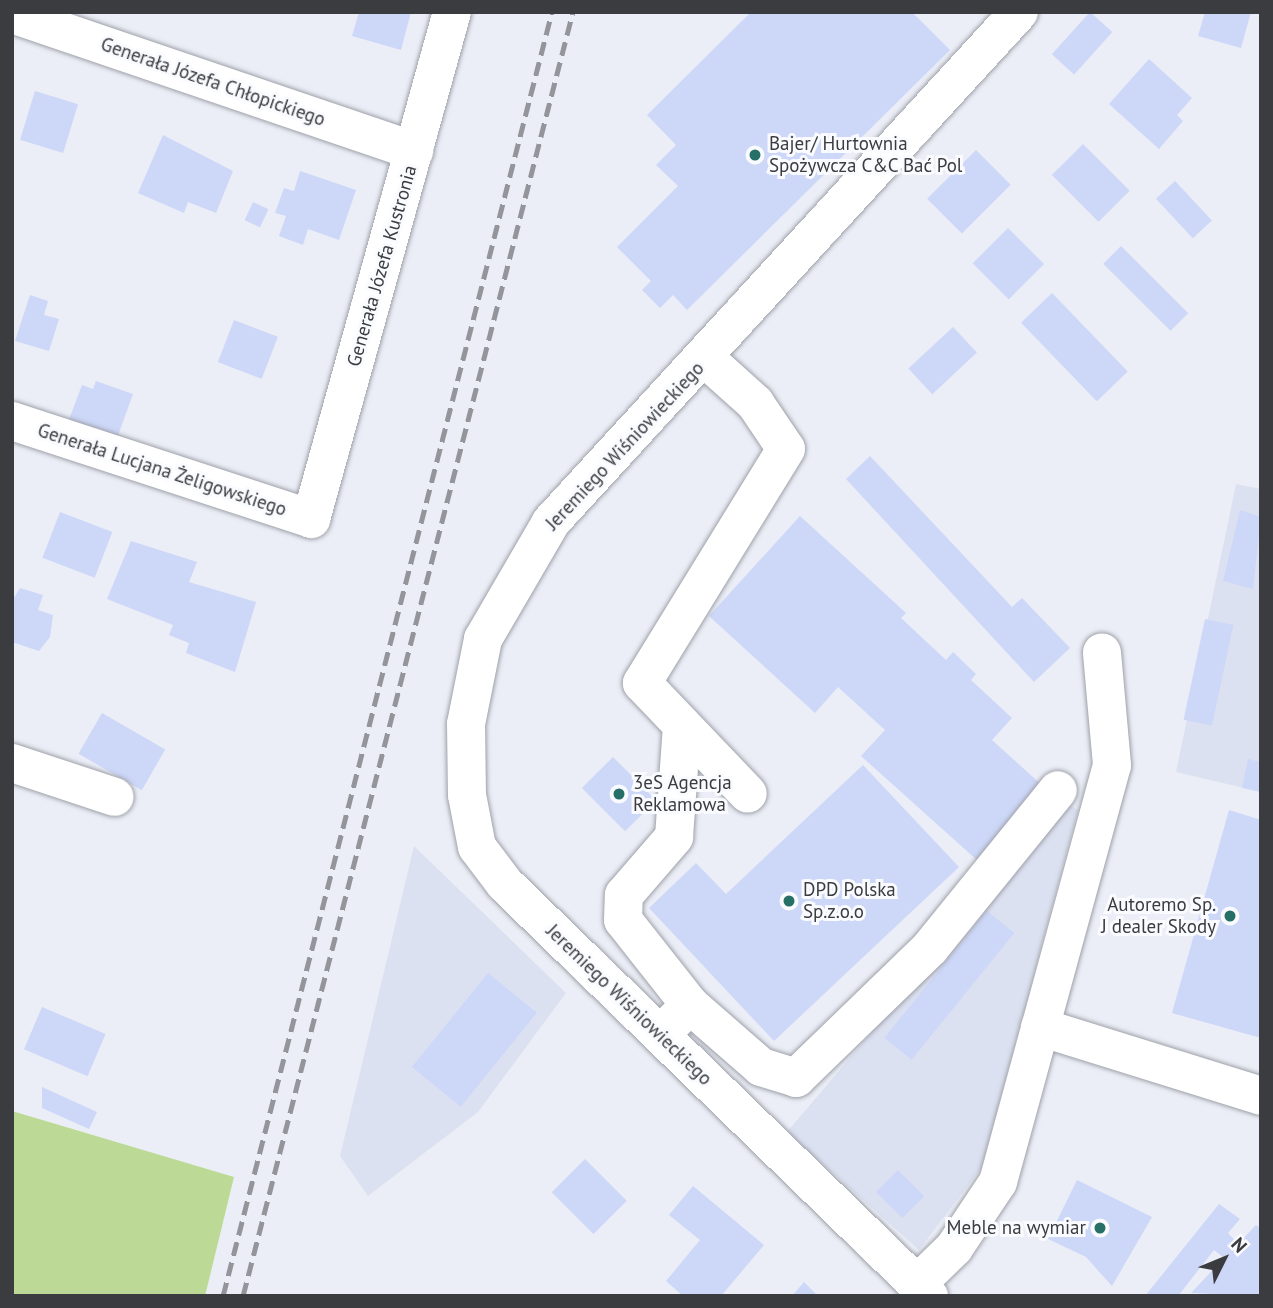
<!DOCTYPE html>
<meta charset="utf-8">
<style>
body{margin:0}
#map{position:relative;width:1273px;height:1308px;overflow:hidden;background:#ebeef6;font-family:"PT Sans",sans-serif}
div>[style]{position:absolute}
.built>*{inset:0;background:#dce1f1}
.green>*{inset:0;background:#bcda95}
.building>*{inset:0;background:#cdd7f8;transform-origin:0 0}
.roads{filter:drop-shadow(0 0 2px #9ea1a9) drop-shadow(0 0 2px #9ea1a9)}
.minor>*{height:38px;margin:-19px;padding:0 19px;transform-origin:19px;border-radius:19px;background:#fff}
.rail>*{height:5px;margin-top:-2.5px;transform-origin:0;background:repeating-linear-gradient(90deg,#93959b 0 14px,transparent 0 21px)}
.dots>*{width:19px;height:19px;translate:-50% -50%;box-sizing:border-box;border:4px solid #fafbff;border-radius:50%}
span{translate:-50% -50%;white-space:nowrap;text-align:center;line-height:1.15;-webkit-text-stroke:6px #fafbff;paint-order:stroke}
.street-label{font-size:19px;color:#3b3c40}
.poi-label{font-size:19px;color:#3b3c40}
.left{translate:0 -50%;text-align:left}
.right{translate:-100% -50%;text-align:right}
.frame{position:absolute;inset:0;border:14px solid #3b3c40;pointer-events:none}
.north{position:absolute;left:1189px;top:1224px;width:70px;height:70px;-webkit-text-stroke:5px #fafbff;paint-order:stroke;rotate:47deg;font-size:19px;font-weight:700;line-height:28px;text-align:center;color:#3b3c40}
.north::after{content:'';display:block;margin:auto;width:24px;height:32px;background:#3b3c40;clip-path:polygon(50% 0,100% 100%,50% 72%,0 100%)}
</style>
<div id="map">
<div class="built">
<div style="clip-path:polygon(1236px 484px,1261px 489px,1261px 792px,1176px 772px)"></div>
<div style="clip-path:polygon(1066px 803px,1078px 810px,982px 1167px,919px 1250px,787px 1132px)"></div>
<div style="clip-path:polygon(414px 846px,566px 993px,478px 1112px,368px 1196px,340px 1156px)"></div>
</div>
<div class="green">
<div style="clip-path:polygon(12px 1111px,234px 1177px,205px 1296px,12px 1296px)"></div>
</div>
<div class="building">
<div style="clip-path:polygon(359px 12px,411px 12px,401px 50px,352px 36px)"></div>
<div style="clip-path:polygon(751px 12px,912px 12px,950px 50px,687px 310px,673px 295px,660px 308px,642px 290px,651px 281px,617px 247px,678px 186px,656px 165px,676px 145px,647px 115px)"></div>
<div style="left:1090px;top:12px;width:30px;height:57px;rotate:42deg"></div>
<div style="clip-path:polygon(1205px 12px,1251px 12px,1241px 48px,1198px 36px)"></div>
<div style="clip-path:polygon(1149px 59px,1192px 98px,1177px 115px,1183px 121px,1159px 149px,1109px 104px)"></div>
<div style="left:35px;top:91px;width:45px;height:51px;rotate:17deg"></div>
<div style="clip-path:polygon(163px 135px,233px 171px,216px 213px,188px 202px,184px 213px,138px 193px)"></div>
<div style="left:1083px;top:144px;width:66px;height:44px;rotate:45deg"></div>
<div style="left:976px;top:150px;width:49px;height:69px;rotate:45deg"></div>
<div style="clip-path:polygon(300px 171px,356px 190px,339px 240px,308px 229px,303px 245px,279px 236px,286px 216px,275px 213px,284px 188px,294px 191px)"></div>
<div style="left:1175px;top:181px;width:54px;height:26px;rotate:47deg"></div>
<div style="left:253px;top:202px;width:17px;height:20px;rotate:25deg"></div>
<div style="left:1008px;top:228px;width:51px;height:50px;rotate:45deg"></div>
<div style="left:1121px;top:246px;width:95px;height:25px;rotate:45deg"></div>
<div style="left:1052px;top:293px;width:109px;height:43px;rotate:46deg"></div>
<div style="clip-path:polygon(30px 295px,48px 301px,44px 315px,59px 319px,49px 351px,15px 341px)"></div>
<div style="left:234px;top:320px;width:47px;height:45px;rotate:21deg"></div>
<div style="left:953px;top:327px;width:35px;height:61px;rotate:47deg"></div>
<div style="clip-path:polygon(96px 381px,133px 394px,116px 441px,68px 422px,82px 385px,93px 389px)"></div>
<div style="clip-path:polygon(870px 456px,1012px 607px,1022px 598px,1070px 648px,1034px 682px,846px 479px)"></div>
<div style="clip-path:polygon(1240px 510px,1261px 517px,1253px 589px,1223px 581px)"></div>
<div style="left:60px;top:512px;width:56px;height:49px;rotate:21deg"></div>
<div style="clip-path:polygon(800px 516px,906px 613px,901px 618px,946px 660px,953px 652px,976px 674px,971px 680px,1012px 718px,992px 740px,1044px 787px,978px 861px,861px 756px,885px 730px,838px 687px,815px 713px,709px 616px)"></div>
<div style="clip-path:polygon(131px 541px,197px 562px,189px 582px,256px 602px,235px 672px,186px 653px,189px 643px,169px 635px,173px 625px,107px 599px)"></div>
<div style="clip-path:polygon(20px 588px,43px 595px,38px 610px,53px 615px,50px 637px,39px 651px,12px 642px,12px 601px)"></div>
<div style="left:1205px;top:619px;width:29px;height:103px;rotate:12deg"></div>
<div style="left:102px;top:713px;width:73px;height:47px;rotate:30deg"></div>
<div style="left:613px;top:757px;width:61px;height:44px;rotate:45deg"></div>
<div style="clip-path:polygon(1248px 759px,1261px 762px,1261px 792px,1242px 788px)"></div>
<div style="clip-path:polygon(863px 765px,959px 867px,774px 1041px,649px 908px,696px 863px,726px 894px)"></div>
<div style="clip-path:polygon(1229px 810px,1261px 820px,1261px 1038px,1172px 1013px)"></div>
<div style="left:987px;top:911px;width:35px;height:163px;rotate:39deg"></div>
<div style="left:488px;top:973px;width:63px;height:121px;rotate:39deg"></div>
<div style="left:42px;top:1007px;width:69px;height:46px;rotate:23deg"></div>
<div style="clip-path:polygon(42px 1087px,97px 1112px,89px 1129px,42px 1108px)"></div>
<div style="left:585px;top:1159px;width:59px;height:47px;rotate:45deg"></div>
<div style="left:898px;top:1170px;width:37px;height:31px;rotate:45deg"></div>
<div style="clip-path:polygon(1077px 1180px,1152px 1217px,1112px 1286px,1086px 1257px,1048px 1239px)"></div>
<div style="clip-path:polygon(693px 1186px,764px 1245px,721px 1296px,683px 1296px,666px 1281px,700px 1240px,669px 1215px)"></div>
<div style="clip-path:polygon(1219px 1204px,1240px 1219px,1228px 1233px,1238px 1244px,1256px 1225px,1261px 1229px,1261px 1296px,1191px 1293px,1224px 1258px,1214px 1250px,1178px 1296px,1145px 1296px)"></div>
<div style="clip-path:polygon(804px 1282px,818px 1296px,792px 1296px)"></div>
</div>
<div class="roads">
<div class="minor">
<div style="left:12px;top:14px;width:425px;rotate:18.8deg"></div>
<div style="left:706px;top:359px;width:66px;rotate:41.9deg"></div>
<div style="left:755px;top:403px;width:55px;rotate:56deg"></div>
<div style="left:786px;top:449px;width:275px;rotate:121.6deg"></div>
<div style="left:642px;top:683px;width:153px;rotate:46.3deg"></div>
<div style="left:12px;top:421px;width:315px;rotate:18.1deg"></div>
<div style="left:311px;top:519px;width:526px;rotate:-74.46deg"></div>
<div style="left:12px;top:763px;width:108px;rotate:18.3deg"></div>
<div style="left:690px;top:1005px;width:94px;rotate:41.1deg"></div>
<div style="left:761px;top:1067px;width:37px;rotate:17deg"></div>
<div style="left:796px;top:1078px;width:187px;rotate:-44.1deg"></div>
<div style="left:930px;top:948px;width:203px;rotate:-51deg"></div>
<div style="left:671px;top:1024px;width:27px;rotate:-45deg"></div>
<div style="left:690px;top:1005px;width:108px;rotate:-128.2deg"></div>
<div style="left:623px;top:920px;width:25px;rotate:-88deg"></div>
<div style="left:624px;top:895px;width:77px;rotate:-49.2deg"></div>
<div style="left:674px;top:837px;width:112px;rotate:-85.9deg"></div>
<div style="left:1040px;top:1027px;width:232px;rotate:17.3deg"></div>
<div style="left:917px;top:1284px;width:52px;rotate:-44.2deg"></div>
<div style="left:954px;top:1248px;width:79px;rotate:-56.3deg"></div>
<div style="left:998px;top:1182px;width:432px;rotate:-74.7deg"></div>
<div style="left:1112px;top:765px;width:113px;rotate:-95.1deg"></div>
<div style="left:929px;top:1296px;width:591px;rotate:-135.82deg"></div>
<div style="left:505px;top:884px;width:46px;rotate:-127.1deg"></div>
<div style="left:477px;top:847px;width:53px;rotate:-100.9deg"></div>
<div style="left:467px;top:795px;width:71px;rotate:-90.8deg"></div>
<div style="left:466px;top:724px;width:87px;rotate:-78.7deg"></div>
<div style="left:483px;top:639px;width:135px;rotate:-59.8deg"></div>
<div style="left:551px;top:522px;width:692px;rotate:-47.46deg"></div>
</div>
</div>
<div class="rail">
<div style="left:223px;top:1296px;width:1325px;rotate:-75.63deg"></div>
<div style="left:243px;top:1296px;width:1326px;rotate:-75.59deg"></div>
</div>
<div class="dots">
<div style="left:755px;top:155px;background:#277068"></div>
<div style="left:619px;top:794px;background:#277068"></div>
<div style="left:789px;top:901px;background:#277068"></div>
<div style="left:1230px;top:916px;background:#277068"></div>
<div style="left:1100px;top:1228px;background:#277068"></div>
</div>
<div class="street-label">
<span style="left:213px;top:82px;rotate:19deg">Generała Józefa Chłopickiego</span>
<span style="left:382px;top:266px;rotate:-74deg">Generała Józefa Kustronia</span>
<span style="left:625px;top:446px;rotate:-47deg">Jeremiego Wiśniowieckiego</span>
<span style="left:162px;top:470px;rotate:18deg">Generała Lucjana Żeligowskiego</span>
<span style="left:629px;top:1005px;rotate:44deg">Jeremiego Wiśniowieckiego</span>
</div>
<div class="poi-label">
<span class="left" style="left:769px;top:155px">Bajer/ Hurtownia<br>Spożywcza C&amp;C Bać Pol</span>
<span class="left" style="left:633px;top:794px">3eS Agencja<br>Reklamowa</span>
<span class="left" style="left:803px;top:901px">DPD Polska<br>Sp.z.o.o</span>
<span class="right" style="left:1216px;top:916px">Autoremo Sp.<br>J dealer Skody</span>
<span class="right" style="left:1086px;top:1228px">Meble na wymiar</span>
</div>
<div class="frame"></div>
<div class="north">N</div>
</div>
